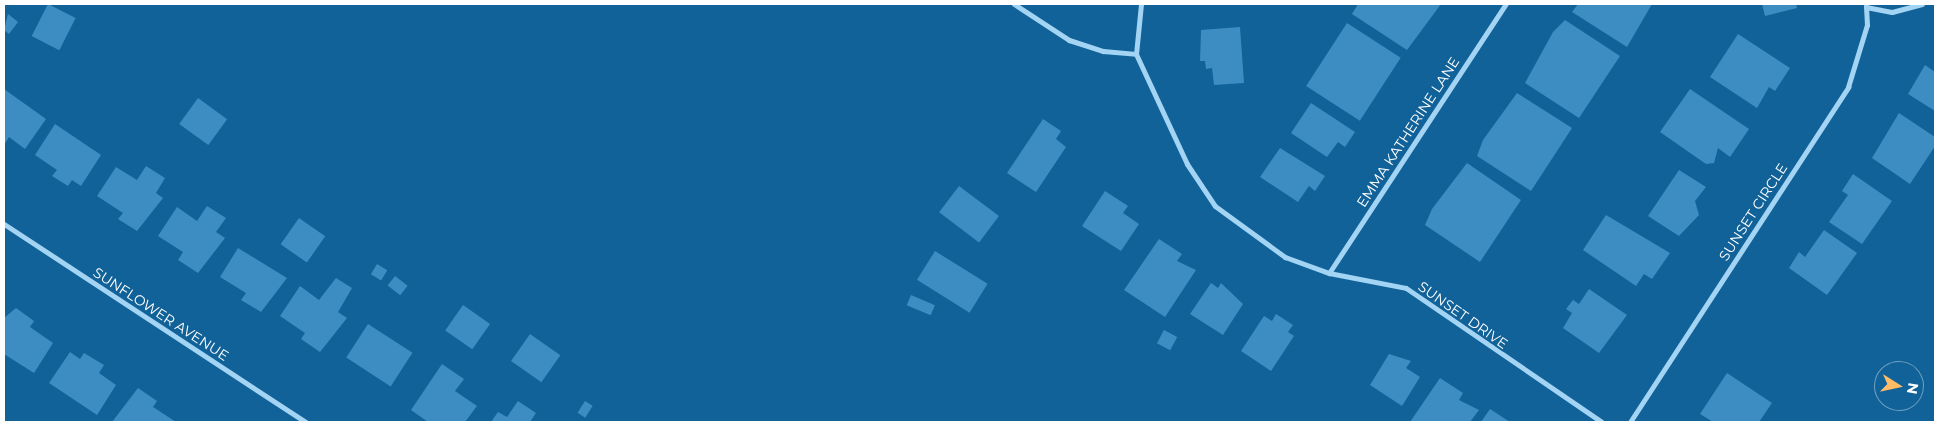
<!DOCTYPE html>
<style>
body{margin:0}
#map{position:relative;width:1939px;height:426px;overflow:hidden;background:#116299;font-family:Montserrat,sans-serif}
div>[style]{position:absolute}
.building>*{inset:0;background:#3e8dc2;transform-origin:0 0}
.street>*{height:5px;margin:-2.5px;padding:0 2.5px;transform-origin:2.5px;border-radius:2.5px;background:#a3d4f4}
span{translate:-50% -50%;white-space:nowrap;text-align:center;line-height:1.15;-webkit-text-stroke:4px #116299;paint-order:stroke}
.street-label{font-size:14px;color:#fff}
.frame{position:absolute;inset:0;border:5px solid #fff;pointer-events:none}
.north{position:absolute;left:1874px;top:361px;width:50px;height:50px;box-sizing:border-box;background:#116299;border:1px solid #70a1c2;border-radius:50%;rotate:100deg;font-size:14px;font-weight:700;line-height:20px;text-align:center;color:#fff}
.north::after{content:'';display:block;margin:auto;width:18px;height:22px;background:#fb6;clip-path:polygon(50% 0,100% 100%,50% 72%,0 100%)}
</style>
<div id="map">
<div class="building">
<div style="left:48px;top:4px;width:31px;height:36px;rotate:27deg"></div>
<div style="clip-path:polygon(1358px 4px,1441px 4px,1407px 50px,1352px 14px)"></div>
<div style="clip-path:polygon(1578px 4px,1652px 4px,1627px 47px,1572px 12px)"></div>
<div style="clip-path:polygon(1762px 4px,1796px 4px,1797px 8px,1765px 16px)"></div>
<div style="clip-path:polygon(8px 14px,18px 22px,9px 34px,4px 30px)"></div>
<div style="clip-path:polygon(1565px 20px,1620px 56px,1579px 118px,1525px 83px,1553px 32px)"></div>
<div style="left:1347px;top:23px;width:64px;height:75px;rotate:33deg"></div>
<div style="clip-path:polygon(1240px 27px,1244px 83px,1214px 85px,1212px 68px,1206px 69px,1205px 61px,1200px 61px,1201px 30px)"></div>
<div style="clip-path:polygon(1738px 34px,1790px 68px,1775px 91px,1769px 87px,1757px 108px,1710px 77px)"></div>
<div style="clip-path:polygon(1925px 65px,1935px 72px,1935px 111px,1908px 94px)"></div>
<div style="clip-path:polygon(4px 89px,46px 119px,25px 149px,9px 137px,4px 145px)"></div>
<div style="clip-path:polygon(1690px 89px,1749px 129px,1730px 157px,1718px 148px,1714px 163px,1706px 164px,1660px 132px)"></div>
<div style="clip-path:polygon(1517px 93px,1572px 128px,1531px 191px,1477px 156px,1483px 140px)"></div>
<div style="left:198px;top:98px;width:36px;height:32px;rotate:36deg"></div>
<div style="clip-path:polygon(1311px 103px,1355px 132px,1345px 147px,1338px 142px,1327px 157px,1291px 133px)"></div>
<div style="clip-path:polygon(1899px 113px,1935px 137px,1935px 146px,1910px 184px,1872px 158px)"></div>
<div style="clip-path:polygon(1043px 119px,1061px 131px,1056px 139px,1066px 147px,1036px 192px,1007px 173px)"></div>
<div style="clip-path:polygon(55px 124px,101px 155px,81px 186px,72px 180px,68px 186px,52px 176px,57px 170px,35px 155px)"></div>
<div style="clip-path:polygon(1280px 148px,1325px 176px,1315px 191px,1309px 186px,1298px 202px,1260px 177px)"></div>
<div style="clip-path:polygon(1467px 163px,1521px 200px,1480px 262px,1425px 225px,1432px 209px)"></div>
<div style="clip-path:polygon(146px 166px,165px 178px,156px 193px,163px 198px,137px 231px,118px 219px,123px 213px,97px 196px,116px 167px,137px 180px)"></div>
<div style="clip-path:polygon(1679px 170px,1706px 187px,1695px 201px,1699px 215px,1679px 236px,1648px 216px)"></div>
<div style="clip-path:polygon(1853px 174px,1892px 201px,1862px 244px,1829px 222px,1848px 195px,1842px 191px)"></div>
<div style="left:959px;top:186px;width:50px;height:33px;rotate:37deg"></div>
<div style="clip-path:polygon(1105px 191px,1128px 206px,1123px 213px,1139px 224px,1121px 251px,1082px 226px)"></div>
<div style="clip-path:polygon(207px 206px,226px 218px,216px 232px,225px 238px,198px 273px,178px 260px,183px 252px,158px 236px,177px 207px,197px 221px)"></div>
<div style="clip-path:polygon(1606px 215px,1670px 253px,1652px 279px,1644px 274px,1636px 286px,1583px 250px)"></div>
<div style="left:299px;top:218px;width:32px;height:32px;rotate:35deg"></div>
<div style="clip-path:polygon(1824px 230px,1857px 253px,1827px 295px,1789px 268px,1799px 252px,1805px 257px)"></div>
<div style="clip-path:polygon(1159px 239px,1182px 254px,1177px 261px,1196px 270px,1165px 317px,1124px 290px)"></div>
<div style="clip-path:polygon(238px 248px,287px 278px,261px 312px,241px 300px,246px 293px,220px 277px)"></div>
<div style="left:935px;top:251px;width:62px;height:34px;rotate:32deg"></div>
<div style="left:377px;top:264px;width:12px;height:12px;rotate:31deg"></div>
<div style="left:395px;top:276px;width:16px;height:12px;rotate:38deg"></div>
<div style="clip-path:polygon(336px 278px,352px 288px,338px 312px,347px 318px,320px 352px,301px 339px,305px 333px,280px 316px,300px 286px,319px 300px)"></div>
<div style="clip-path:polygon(1211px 283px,1218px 288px,1221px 283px,1243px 304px,1223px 335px,1190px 314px)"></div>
<div style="clip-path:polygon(1589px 289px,1627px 315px,1599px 353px,1563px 328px,1572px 313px,1566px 309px,1573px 300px,1579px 304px)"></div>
<div style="left:911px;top:295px;width:26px;height:11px;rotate:23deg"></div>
<div style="left:463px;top:305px;width:33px;height:31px;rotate:35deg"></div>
<div style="clip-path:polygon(16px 308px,34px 321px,30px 327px,53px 343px,34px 373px,4px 354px,4px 318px)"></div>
<div style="clip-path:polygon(1276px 314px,1293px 325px,1288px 332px,1294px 336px,1271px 371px,1241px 351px,1264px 316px,1272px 321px)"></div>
<div style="left:368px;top:324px;width:53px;height:40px;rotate:33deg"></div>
<div style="left:1164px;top:330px;width:15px;height:15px;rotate:28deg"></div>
<div style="left:530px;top:334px;width:37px;height:33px;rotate:35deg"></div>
<div style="clip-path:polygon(70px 352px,80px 359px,84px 353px,104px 365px,99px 373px,116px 385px,97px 415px,49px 383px)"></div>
<div style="clip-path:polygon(1389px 354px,1411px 361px,1406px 368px,1420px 377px,1402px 406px,1370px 385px)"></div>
<div style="clip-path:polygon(442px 364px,464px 379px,455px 391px,477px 406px,465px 422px,428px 422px,411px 410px)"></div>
<div style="clip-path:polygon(1727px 373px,1772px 403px,1759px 422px,1713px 422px,1700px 414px)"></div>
<div style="clip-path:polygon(1440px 378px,1463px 393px,1459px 400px,1479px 410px,1470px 422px,1410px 422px)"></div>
<div style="clip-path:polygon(138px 388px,157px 401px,153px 407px,176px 422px,112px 422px)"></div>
<div style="clip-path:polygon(518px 401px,536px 413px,530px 422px,491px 422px,498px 412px,507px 417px)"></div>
<div style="left:585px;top:401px;width:9px;height:14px;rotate:32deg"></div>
<div style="clip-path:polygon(1490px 409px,1510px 422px,1481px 422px)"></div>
</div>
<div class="street">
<div style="left:1014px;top:4px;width:66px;rotate:33.2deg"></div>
<div style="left:1069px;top:40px;width:36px;rotate:18deg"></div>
<div style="left:1103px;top:51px;width:33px;rotate:5deg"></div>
<div style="left:1141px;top:4px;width:50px;rotate:95.7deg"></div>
<div style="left:1136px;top:54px;width:121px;rotate:65.1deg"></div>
<div style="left:1187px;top:164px;width:50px;rotate:56.3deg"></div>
<div style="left:1215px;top:206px;width:87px;rotate:36.1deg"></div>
<div style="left:1285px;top:257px;width:47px;rotate:20deg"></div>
<div style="left:1329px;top:273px;width:78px;rotate:11deg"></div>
<div style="left:1406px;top:288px;width:237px;rotate:34.4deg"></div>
<div style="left:1866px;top:7px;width:26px;rotate:11deg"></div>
<div style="left:1892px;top:12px;width:31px;rotate:-15deg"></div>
<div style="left:4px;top:224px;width:361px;rotate:33.3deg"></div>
<div style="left:1329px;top:273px;width:322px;rotate:-56.7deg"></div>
<div style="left:1630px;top:422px;width:400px;rotate:-56.9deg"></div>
<div style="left:1848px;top:87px;width:65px;rotate:-73deg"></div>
<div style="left:1867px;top:25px;width:21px;rotate:-93deg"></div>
</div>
<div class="street-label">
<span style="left:1408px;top:132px;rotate:-57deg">EMMA KATHERINE LANE</span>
<span style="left:1753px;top:212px;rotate:-57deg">SUNSET CIRCLE</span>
<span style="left:161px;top:314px;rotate:33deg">SUNFLOWER AVENUE</span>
<span style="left:1463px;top:315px;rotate:35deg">SUNSET DRIVE</span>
</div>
<div class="frame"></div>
<div class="north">N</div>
</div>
